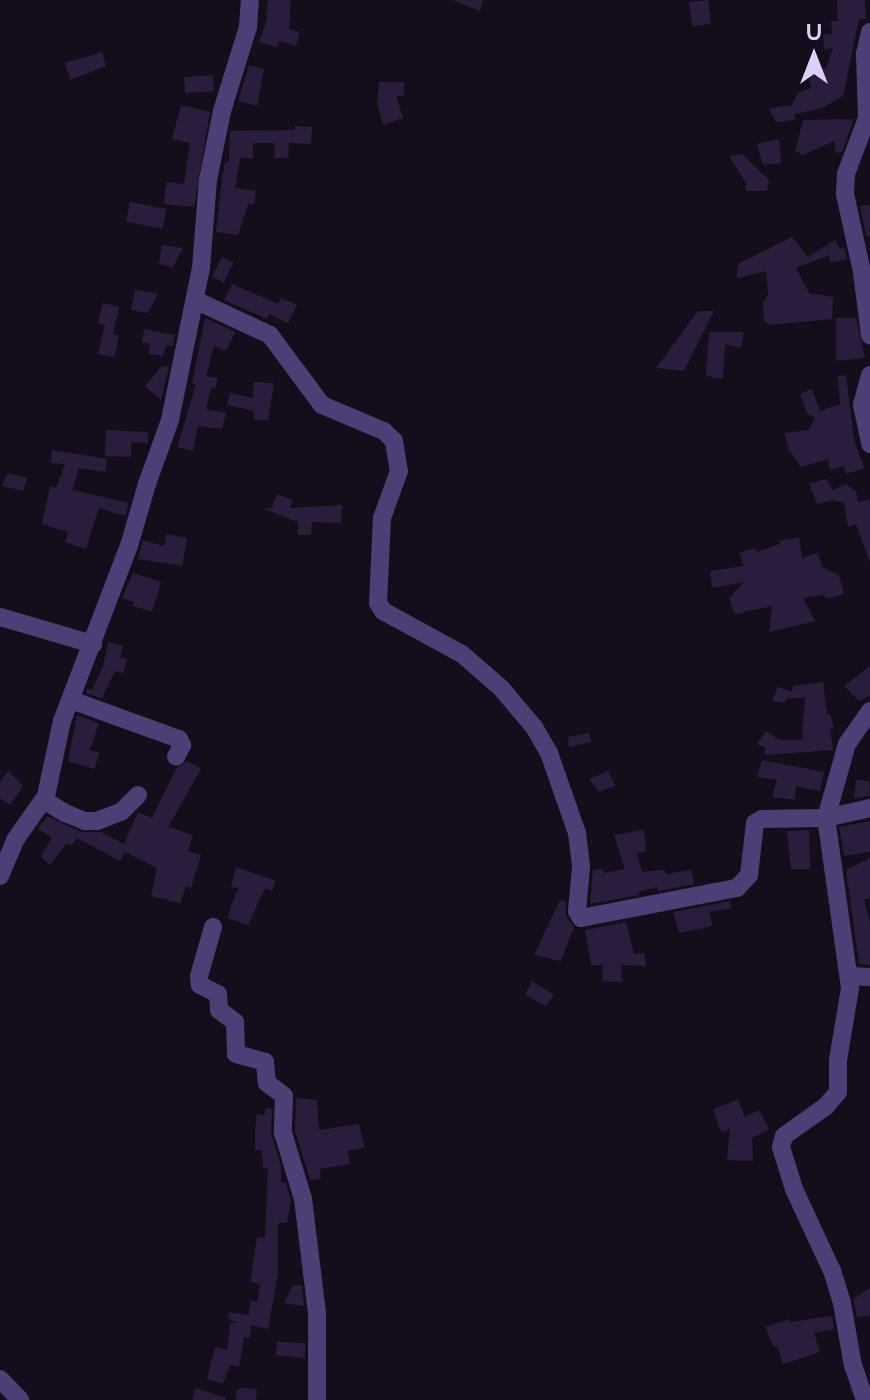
<!DOCTYPE html>
<style>
body{margin:0}
#map{position:relative;width:870px;height:1400px;overflow:hidden;background:#140e1c;font-family:Raleway,sans-serif}
div>[style]{position:absolute}
.building>*{inset:0;background:#2a1d3b;transform-origin:0 0}
.minor>*{height:18px;margin:-9px;padding:0 9px;transform-origin:9px;border-radius:9px;background:#4d3f75}
span{translate:-50% -50%;white-space:nowrap;text-align:center;line-height:1.15;-webkit-text-stroke:7px #140e1c;paint-order:stroke}
.north{position:absolute;left:774px;top:16px;width:80px;height:80px;-webkit-text-stroke:6px #140e1c;paint-order:stroke;rotate:0deg;font-size:22px;font-weight:700;line-height:32px;text-align:center;color:#decff9}
.north::after{content:'';display:block;margin:auto;width:28px;height:36px;background:#decff9;clip-path:polygon(50% 0,100% 100%,50% 72%,0 100%)}
</style>
<div id="map">
<div class="building">
<div style="clip-path:polygon(268px 0,291px 0,289px 29px,300px 32px,296px 46px,279px 41px,277px 47px,259px 42px,266px 23px)"></div>
<div style="clip-path:polygon(452px 0,483px 0,480px 11px)"></div>
<div style="left:708px;top:0;width:24px;height:19px;rotate:83deg"></div>
<div style="clip-path:polygon(837px 0,865px 0,866px 19px,859px 19px,843px 96px,822px 108px,795px 114px,795px 120px,776px 122px,769px 109px,792px 105px,798px 93px,811px 88px,808px 69px,826px 68px,833px 48px,824px 49px,823px 34px,832px 34px,831px 21px,838px 21px)"></div>
<div style="clip-path:polygon(102px 52px,106px 66px,70px 80px,65px 63px)"></div>
<div style="clip-path:polygon(249px 65px,264px 69px,257px 106px,238px 101px)"></div>
<div style="left:213px;top:75px;width:16px;height:29px;rotate:86deg"></div>
<div style="clip-path:polygon(379px 82px,404px 82px,404px 96px,396px 96px,403px 118px,383px 125px,377px 104px)"></div>
<div style="clip-path:polygon(181px 105px,210px 112px,194px 207px,164px 204px,166px 182px,184px 184px,190px 143px,172px 139px)"></div>
<div style="clip-path:polygon(854px 119px,842px 152px,836px 153px,834px 141px,801px 156px,800px 152px,795px 153px,803px 120px)"></div>
<div style="clip-path:polygon(295px 126px,312px 127px,311px 144px,289px 143px,288px 158px,274px 158px,275px 143px,253px 143px,253px 158px,240px 158px,235px 188px,256px 191px,254px 205px,248px 204px,238px 235px,216px 232px,222px 178px,225px 162px,229px 162px,230px 131px,295px 130px)"></div>
<div style="clip-path:polygon(779px 139px,781px 163px,763px 165px,757px 144px)"></div>
<div style="clip-path:polygon(742px 154px,769px 180px,767px 191px,746px 191px,746px 183px,729px 156px)"></div>
<div style="left:130px;top:202px;width:37px;height:20px;rotate:11deg"></div>
<div style="clip-path:polygon(870px 205px,870px 236px,866px 236px,860px 206px)"></div>
<div style="clip-path:polygon(792px 237px,808px 257px,835px 240px,840px 249px,844px 248px,847px 259px,830px 262px,829px 255px,796px 268px,809px 293px,833px 297px,832px 319px,769px 325px,764px 321px,763px 302px,768px 295px,766px 271px,737px 278px,738px 264px)"></div>
<div style="clip-path:polygon(162px 245px,183px 248px,173px 267px,159px 264px)"></div>
<div style="left:222px;top:257px;width:13px;height:22px;rotate:27deg"></div>
<div style="clip-path:polygon(232px 284px,278px 304px,281px 298px,297px 305px,288px 323px,269px 314px,267px 319px,224px 300px)"></div>
<div style="clip-path:polygon(135px 290px,158px 294px,148px 313px,131px 310px)"></div>
<div style="clip-path:polygon(103px 303px,119px 307px,113px 334px,119px 336px,114px 357px,98px 354px,105px 325px,98px 323px)"></div>
<div style="clip-path:polygon(698px 311px,714px 311px,684px 371px,656px 368px)"></div>
<div style="clip-path:polygon(205px 318px,235px 332px,226px 351px,214px 346px,206px 376px,218px 378px,215px 389px,211px 388px,206px 409px,226px 413px,222px 429px,198px 426px,193px 451px,177px 447px,196px 385px,192px 383px)"></div>
<div style="clip-path:polygon(836px 318px,856px 318px,865px 358px,836px 361px)"></div>
<div style="clip-path:polygon(144px 329px,175px 335px,173px 346px,166px 345px,163px 356px,149px 354px,150px 344px,142px 342px)"></div>
<div style="clip-path:polygon(709px 332px,744px 332px,741px 348px,725px 344px,723px 379px,706px 376px)"></div>
<div style="clip-path:polygon(162px 366px,169px 367px,161px 400px,145px 386px)"></div>
<div style="clip-path:polygon(846px 375px,854px 440px,864px 468px,846px 474px,844px 466px,830px 470px,828px 459px,801px 467px,789px 450px,784px 433px,808px 430px,815px 418px,807px 413px,800px 394px,812px 389px,820px 411px,840px 404px,838px 376px)"></div>
<div style="clip-path:polygon(254px 382px,274px 383px,268px 420px,254px 420px,254px 411px,227px 405px,230px 393px,253px 398px)"></div>
<div style="clip-path:polygon(106px 430px,148px 432px,148px 443px,131px 442px,131px 457px,105px 456px)"></div>
<div style="clip-path:polygon(52px 450px,107px 459px,105px 472px,79px 468px,72px 490px,129px 503px,125px 516px,99px 508px,86px 549px,65px 542px,68px 532px,42px 524px,50px 486px,56px 488px,65px 464px,51px 463px)"></div>
<div style="clip-path:polygon(8px 473px,27px 478px,23px 491px,2px 486px)"></div>
<div style="clip-path:polygon(826px 479px,833px 490px,846px 484px,856px 491px,858px 502px,870px 499px,870px 562px,856px 524px,848px 527px,844px 503px,833px 500px,817px 504px,809px 484px)"></div>
<div style="clip-path:polygon(277px 494px,293px 500px,290px 508px,342px 505px,341px 523px,312px 522px,311px 535px,298px 535px,298px 522px,264px 509px,272px 508px)"></div>
<div style="clip-path:polygon(166px 534px,187px 538px,182px 566px,138px 559px,143px 540px,164px 546px)"></div>
<div style="clip-path:polygon(799px 537px,802px 558px,818px 553px,822px 567px,839px 575px,844px 594px,828px 599px,823px 595px,803px 598px,815px 621px,769px 632px,772px 606px,735px 614px,729px 598px,745px 582px,712px 588px,710px 571px,744px 566px,739px 553px,756px 548px,757px 552px,780px 544px,779px 541px)"></div>
<div style="clip-path:polygon(133px 573px,161px 582px,152px 612px,133px 606px,134px 602px,122px 598px)"></div>
<div style="clip-path:polygon(108px 642px,123px 646px,120px 657px,127px 659px,123px 673px,115px 671px,102px 698px,106px 700px,86px 693px,87px 688px,92px 690px,103px 667px)"></div>
<div style="clip-path:polygon(870px 666px,870px 695px,859px 701px,844px 686px)"></div>
<div style="clip-path:polygon(823px 682px,827px 714px,830px 714px,834px 729px,830px 729px,833px 750px,764px 755px,766px 748px,757px 744px,766px 731px,780px 740px,802px 740px,805px 697px,786px 699px,785px 703px,772px 701px,778px 687px,792px 692px,793px 686px)"></div>
<div style="clip-path:polygon(77px 715px,99px 723px,90px 750px,100px 753px,94px 769px,68px 761px)"></div>
<div style="clip-path:polygon(589px 733px,592px 742px,569px 747px,568px 737px)"></div>
<div style="clip-path:polygon(762px 760px,824px 772px,820px 791px,796px 786px,795px 800px,772px 797px,777px 780px,757px 777px)"></div>
<div style="clip-path:polygon(187px 761px,201px 769px,168px 827px,193px 835px,188px 851px,201px 855px,191px 888px,186px 886px,180px 903px,151px 896px,157px 868px,125px 852px,120px 861px,77px 838px,72px 845px,66px 844px,50px 865px,41px 857px,52px 837px,38px 829px,47px 816px,81px 832px,101px 832px,124px 844px,138px 812px,152px 818px,176px 769px)"></div>
<div style="clip-path:polygon(8px 771px,23px 786px,10px 805px,0 798px,0 782px)"></div>
<div style="clip-path:polygon(608px 771px,615px 786px,599px 792px,589px 779px)"></div>
<div style="clip-path:polygon(856px 780px,869px 781px,870px 796px,854px 798px)"></div>
<div style="clip-path:polygon(870px 821px,870px 852px,844px 856px,839px 827px)"></div>
<div style="clip-path:polygon(644px 830px,646px 851px,637px 853px,642px 872px,664px 870px,666px 874px,691px 870px,694px 884px,658px 891px,657px 887px,639px 892px,639px 895px,590px 904px,593px 870px,603px 869px,603px 873px,625px 869px,614px 835px)"></div>
<div style="clip-path:polygon(809px 830px,810px 869px,791px 869px,787px 831px)"></div>
<div style="clip-path:polygon(870px 858px,870px 899px,864px 899px,870px 923px,870px 965px,859px 964px,846px 870px)"></div>
<div style="clip-path:polygon(236px 867px,276px 881px,272px 891px,265px 888px,248px 925px,227px 918px,238px 888px,231px 887px)"></div>
<div style="clip-path:polygon(560px 900px,566px 902px,566px 916px,574px 927px,561px 961px,534px 955px)"></div>
<div style="clip-path:polygon(730px 901px,731px 908px,709px 912px,713px 926px,679px 933px,673px 912px)"></div>
<div style="clip-path:polygon(626px 922px,634px 954px,644px 953px,646px 966px,621px 965px,622px 982px,602px 981px,603px 965px,591px 965px,585px 930px)"></div>
<div style="clip-path:polygon(532px 981px,554px 995px,546px 1006px,525px 995px)"></div>
<div style="clip-path:polygon(296px 1098px,317px 1100px,319px 1130px,359px 1124px,365px 1147px,347px 1151px,350px 1164px,320px 1169px,321px 1179px,310px 1180px,295px 1131px)"></div>
<div style="clip-path:polygon(738px 1100px,745px 1117px,759px 1110px,769px 1129px,752px 1138px,753px 1161px,727px 1160px,730px 1129px,721px 1132px,713px 1109px)"></div>
<div style="clip-path:polygon(266px 1108px,272px 1109px,271px 1133px,281px 1166px,281px 1183px,286px 1183px,291px 1201px,287px 1223px,278px 1223px,278px 1273px,268px 1329px,251px 1325px,250px 1338px,244px 1337px,239px 1367px,230px 1365px,223px 1384px,207px 1379px,215px 1347px,227px 1350px,230px 1323px,237px 1323px,228px 1318px,229px 1312px,249px 1315px,250px 1301px,257px 1302px,260px 1284px,251px 1282px,252px 1270px,257px 1237px,265px 1238px,268px 1168px,263px 1168px,262px 1151px,255px 1150px,255px 1130px,257px 1114px,264px 1116px)"></div>
<div style="clip-path:polygon(293px 1285px,302px 1286px,304px 1306px,284px 1303px)"></div>
<div style="clip-path:polygon(870px 1288px,870px 1316px,857px 1317px,853px 1299px)"></div>
<div style="clip-path:polygon(832px 1316px,834px 1329px,814px 1333px,820px 1352px,783px 1364px,777px 1346px,774px 1347px,765px 1327px,789px 1319px,790px 1322px)"></div>
<div style="clip-path:polygon(277px 1342px,305px 1343px,305px 1358px,276px 1355px)"></div>
<div style="clip-path:polygon(196px 1388px,226px 1398px,226px 1400px,192px 1400px)"></div>
<div style="clip-path:polygon(243px 1388px,257px 1389px,256px 1400px,236px 1400px,236px 1390px)"></div>
</div>
<div class="minor">
<div style="left:870px;top:32px;width:23px;rotate:103deg"></div>
<div style="left:865px;top:54px;width:64px;rotate:88.2deg"></div>
<div style="left:867px;top:118px;width:60px;rotate:110.6deg"></div>
<div style="left:846px;top:174px;width:20px;rotate:93deg"></div>
<div style="left:845px;top:194px;width:80px;rotate:77.7deg"></div>
<div style="left:862px;top:272px;width:64px;rotate:82.8deg"></div>
<div style="left:195px;top:300px;width:83px;rotate:25deg"></div>
<div style="left:270px;top:335px;width:87px;rotate:53.4deg"></div>
<div style="left:322px;top:405px;width:67px;rotate:22.8deg"></div>
<div style="left:384px;top:431px;width:14px;rotate:45deg"></div>
<div style="left:394px;top:441px;width:30px;rotate:81deg"></div>
<div style="left:399px;top:471px;width:50px;rotate:109.9deg"></div>
<div style="left:382px;top:518px;width:85px;rotate:92.7deg"></div>
<div style="left:378px;top:603px;width:9px;rotate:58deg"></div>
<div style="left:383px;top:611px;width:90px;rotate:28.6deg"></div>
<div style="left:462px;top:654px;width:52px;rotate:41.1deg"></div>
<div style="left:501px;top:688px;width:51px;rotate:49.8deg"></div>
<div style="left:534px;top:727px;width:30px;rotate:60deg"></div>
<div style="left:549px;top:753px;width:85px;rotate:70.7deg"></div>
<div style="left:577px;top:833px;width:34px;rotate:83deg"></div>
<div style="left:581px;top:867px;width:44px;rotate:95.2deg"></div>
<div style="left:577px;top:911px;width:8px;rotate:60deg"></div>
<div style="left:581px;top:918px;width:159px;rotate:-10.9deg"></div>
<div style="left:737px;top:888px;width:18px;rotate:-47deg"></div>
<div style="left:749px;top:875px;width:52px;rotate:-83.4deg"></div>
<div style="left:755px;top:823px;width:8px;rotate:-30deg"></div>
<div style="left:762px;top:819px;width:64px;rotate:-0.9deg"></div>
<div style="left:826px;top:818px;width:45px;rotate:-12.8deg"></div>
<div style="left:870px;top:375px;width:31px;rotate:105deg"></div>
<div style="left:862px;top:405px;width:40px;rotate:78deg"></div>
<div style="left:0;top:617px;width:97px;rotate:16.2deg"></div>
<div style="left:71px;top:700px;width:115px;rotate:19.9deg"></div>
<div style="left:179px;top:739px;width:7px;rotate:63deg"></div>
<div style="left:182px;top:745px;width:13px;rotate:117deg"></div>
<div style="left:44px;top:800px;width:25px;rotate:32deg"></div>
<div style="left:65px;top:813px;width:22px;rotate:22deg"></div>
<div style="left:85px;top:821px;width:12px"></div>
<div style="left:97px;top:821px;width:26px;rotate:-21deg"></div>
<div style="left:121px;top:812px;width:24px;rotate:-45deg"></div>
<div style="left:0;top:876px;width:39px;rotate:-67deg"></div>
<div style="left:15px;top:840px;width:54px;rotate:-54.8deg"></div>
<div style="left:46px;top:796px;width:77px;rotate:-78deg"></div>
<div style="left:62px;top:721px;width:187px;rotate:-69.1deg"></div>
<div style="left:129px;top:546px;width:65px;rotate:-73.8deg"></div>
<div style="left:147px;top:484px;width:68px;rotate:-70.2deg"></div>
<div style="left:170px;top:420px;width:155px;rotate:-78.5deg"></div>
<div style="left:201px;top:268px;width:88px;rotate:-85.5deg"></div>
<div style="left:208px;top:180px;width:70px;rotate:-78.5deg"></div>
<div style="left:222px;top:111px;width:88px;rotate:-72.8deg"></div>
<div style="left:248px;top:27px;width:27px;rotate:-86deg"></div>
<div style="left:213px;top:927px;width:51px;rotate:105.9deg"></div>
<div style="left:199px;top:976px;width:9px;rotate:84deg"></div>
<div style="left:200px;top:985px;width:20px;rotate:27deg"></div>
<div style="left:218px;top:994px;width:16px;rotate:86deg"></div>
<div style="left:219px;top:1010px;width:20px;rotate:37deg"></div>
<div style="left:235px;top:1022px;width:32px;rotate:88deg"></div>
<div style="left:236px;top:1054px;width:30px;rotate:15deg"></div>
<div style="left:265px;top:1062px;width:21px;rotate:85deg"></div>
<div style="left:267px;top:1083px;width:21px;rotate:37deg"></div>
<div style="left:284px;top:1096px;width:37px;rotate:92deg"></div>
<div style="left:283px;top:1133px;width:69px;rotate:73.1deg"></div>
<div style="left:303px;top:1199px;width:115px;rotate:83deg"></div>
<div style="left:317px;top:1313px;width:87px;rotate:90deg"></div>
<div style="left:849px;top:976px;width:21px;rotate:3deg"></div>
<div style="left:0;top:1379px;width:29px;rotate:46deg"></div>
<div style="left:865px;top:1400px;width:36px;rotate:-109deg"></div>
<div style="left:853px;top:1366px;width:64px;rotate:-99.9deg"></div>
<div style="left:842px;top:1303px;width:34px;rotate:-107deg"></div>
<div style="left:832px;top:1271px;width:90px;rotate:-114.9deg"></div>
<div style="left:794px;top:1189px;width:44px;rotate:-107.2deg"></div>
<div style="left:781px;top:1147px;width:11px;rotate:-75deg"></div>
<div style="left:784px;top:1136px;width:52px;rotate:-35.5deg"></div>
<div style="left:826px;top:1106px;width:18px;rotate:-49deg"></div>
<div style="left:838px;top:1092px;width:32px;rotate:-90deg"></div>
<div style="left:838px;top:1060px;width:73px;rotate:-80.5deg"></div>
<div style="left:850px;top:988px;width:172px;rotate:-98deg"></div>
<div style="left:826px;top:818px;width:77px;rotate:-74.2deg"></div>
<div style="left:847px;top:744px;width:40px;rotate:-55.1deg"></div>
</div>
<div class="north">U</div>
</div>
